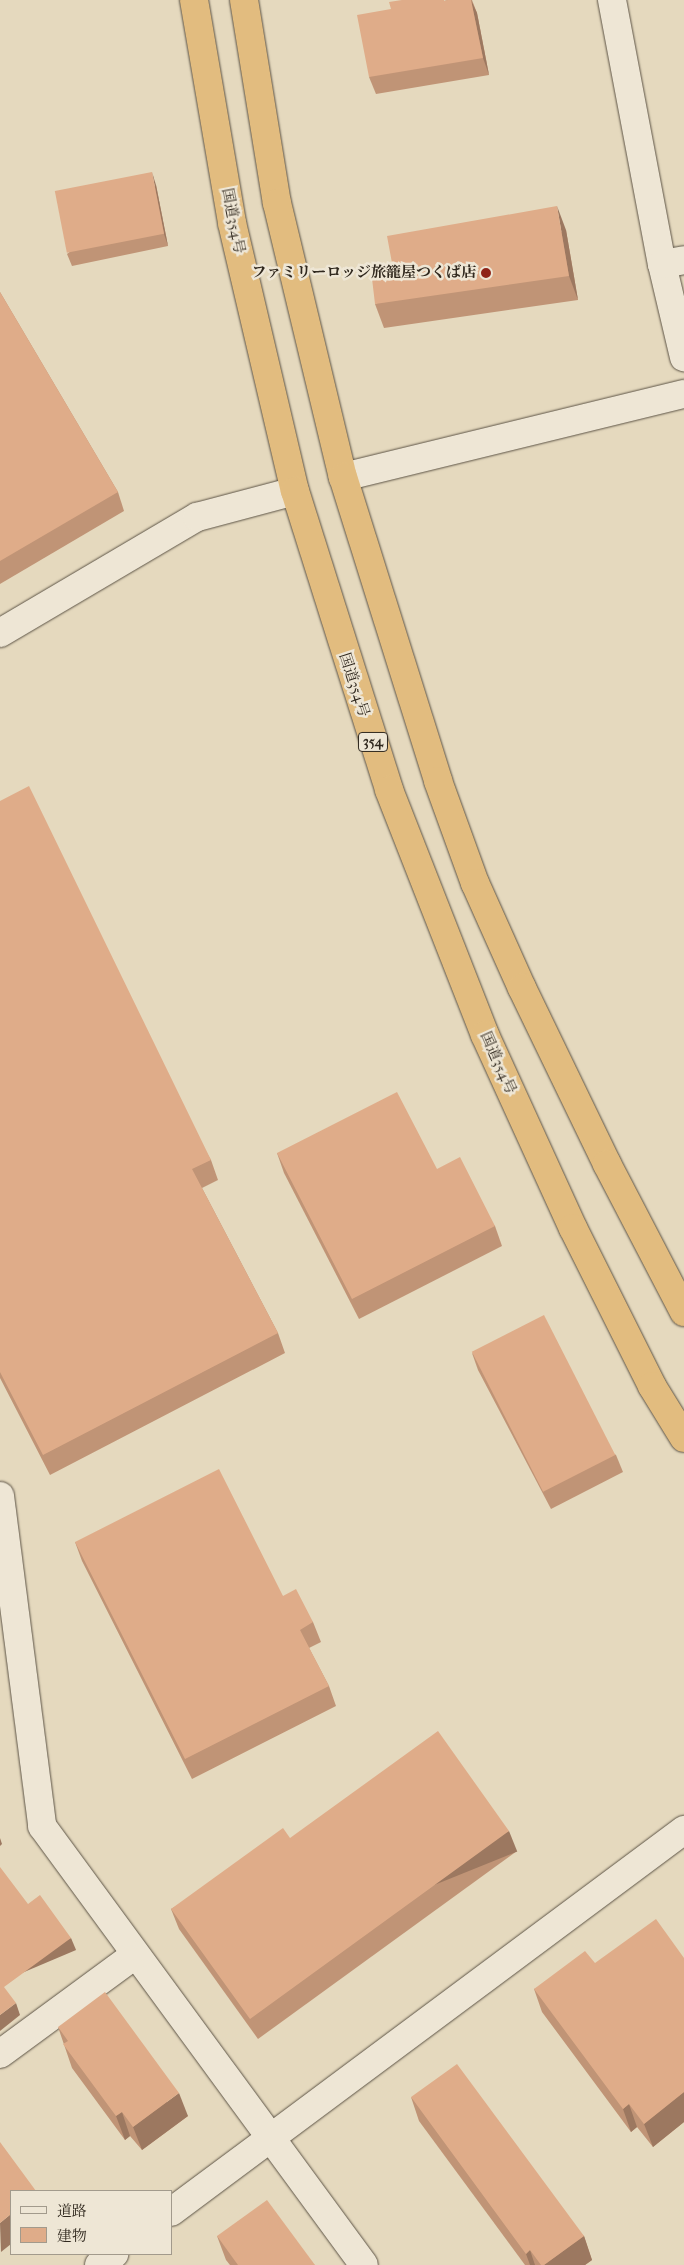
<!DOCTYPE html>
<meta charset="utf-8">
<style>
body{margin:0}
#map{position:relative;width:684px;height:2265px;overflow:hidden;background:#e5d9be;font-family:"IM FELL French Canon","Noto Serif JP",serif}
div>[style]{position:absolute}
.roads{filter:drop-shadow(0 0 1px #5d5446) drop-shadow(0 0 1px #5d5446)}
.street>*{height:28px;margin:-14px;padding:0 14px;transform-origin:14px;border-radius:14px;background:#eee6d5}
.secondary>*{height:28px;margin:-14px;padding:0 14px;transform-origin:14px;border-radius:14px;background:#eee6d5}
.highway>*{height:28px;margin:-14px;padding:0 14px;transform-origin:14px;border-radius:14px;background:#e2bc7f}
.wall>*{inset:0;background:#c09476}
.shaded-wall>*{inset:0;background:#9c7860;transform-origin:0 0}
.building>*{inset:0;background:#dfac89;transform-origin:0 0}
.dots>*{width:14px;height:14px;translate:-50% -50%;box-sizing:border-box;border:2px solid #eee6d5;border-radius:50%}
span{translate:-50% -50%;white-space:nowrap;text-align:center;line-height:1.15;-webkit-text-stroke:5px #eee6d5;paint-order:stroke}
.shield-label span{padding:1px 4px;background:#eee6d5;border:1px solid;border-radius:4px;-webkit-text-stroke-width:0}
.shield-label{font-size:14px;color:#30281e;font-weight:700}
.street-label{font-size:15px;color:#30281e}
.poi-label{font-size:15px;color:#30281e;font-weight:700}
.right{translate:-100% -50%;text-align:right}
.legend{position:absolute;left:10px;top:2190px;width:162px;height:65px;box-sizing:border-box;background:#eee6d5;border:1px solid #a29a8c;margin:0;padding:6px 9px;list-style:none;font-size:15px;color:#30281e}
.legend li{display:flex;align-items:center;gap:10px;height:25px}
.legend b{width:25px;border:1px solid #a29a8c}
</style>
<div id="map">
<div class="roads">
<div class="street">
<div style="left:612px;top:0;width:269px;rotate:79.3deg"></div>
<div style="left:662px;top:264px;width:96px;rotate:76.7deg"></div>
<div style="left:662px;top:264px;width:22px;rotate:-10deg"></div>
<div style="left:343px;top:477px;width:351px;rotate:-13.7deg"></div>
<div style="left:0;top:633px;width:229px;rotate:-30.5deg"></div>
<div style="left:197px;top:517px;width:101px;rotate:-14.9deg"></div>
<div style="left:0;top:1496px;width:333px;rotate:82.7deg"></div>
<div style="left:42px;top:1826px;width:544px;rotate:53.74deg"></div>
<div style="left:0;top:2054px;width:167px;rotate:-36.3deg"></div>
</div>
<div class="secondary">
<div style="left:171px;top:2212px;width:640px;rotate:-36.67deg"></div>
<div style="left:99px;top:2265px;width:19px;rotate:-36deg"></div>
</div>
<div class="highway">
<div style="left:194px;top:0;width:226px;rotate:80.3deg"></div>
<div style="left:232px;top:223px;width:275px;rotate:76.8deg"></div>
<div style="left:295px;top:491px;width:313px;rotate:72.5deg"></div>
<div style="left:389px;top:790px;width:263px;rotate:68.6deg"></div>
<div style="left:485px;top:1035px;width:212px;rotate:65.5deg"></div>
<div style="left:573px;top:1228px;width:177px;rotate:63.4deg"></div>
<div style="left:652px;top:1386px;width:61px;rotate:58.4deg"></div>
<div style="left:244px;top:0;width:206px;rotate:80.8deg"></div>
<div style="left:277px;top:203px;width:282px;rotate:76.5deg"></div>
<div style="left:343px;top:477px;width:318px;rotate:72.6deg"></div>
<div style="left:438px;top:781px;width:109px;rotate:70.1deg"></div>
<div style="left:475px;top:883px;width:115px;rotate:65.9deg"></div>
<div style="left:522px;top:988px;width:195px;rotate:64.2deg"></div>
<div style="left:607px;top:1164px;width:167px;rotate:62.5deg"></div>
</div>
</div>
<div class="wall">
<div style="clip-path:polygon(448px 0,472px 0,477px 13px,489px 75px,376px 94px,369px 77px,444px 1px)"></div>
<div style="clip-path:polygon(156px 185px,168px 246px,72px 266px,67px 254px)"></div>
<div style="clip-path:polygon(566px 230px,578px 300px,384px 328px,375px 304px)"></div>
<div style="clip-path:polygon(0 292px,118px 492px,124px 511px,0 584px)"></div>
<div style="clip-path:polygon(0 801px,211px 1160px,218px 1180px,202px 1188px,278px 1333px,285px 1353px,50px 1475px,0 1378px)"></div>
<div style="clip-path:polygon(277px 1153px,437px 1169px,495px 1226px,502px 1246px,359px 1319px,284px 1173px)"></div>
<div style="clip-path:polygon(472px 1353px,616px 1455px,623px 1472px,551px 1509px,478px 1370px)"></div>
<div style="clip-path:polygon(75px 1542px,283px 1596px,313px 1622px,321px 1642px,309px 1648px,329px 1686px,336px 1706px,192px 1779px,82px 1561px)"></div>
<div style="clip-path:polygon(290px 1838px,517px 1851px,258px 2039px,179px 1929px,171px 1909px)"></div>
<div style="clip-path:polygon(684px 1958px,684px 2122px,653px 2147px,637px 2127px,631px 2132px,542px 2012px,534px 1989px,595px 1963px)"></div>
<div style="clip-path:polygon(58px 2027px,188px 2116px,142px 2150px,130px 2136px,125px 2140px,72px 2068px)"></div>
<div style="clip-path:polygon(411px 2097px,584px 2236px,592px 2260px,585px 2265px,525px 2265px,419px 2121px)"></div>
<div style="clip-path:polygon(217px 2236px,315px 2265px,230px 2265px,226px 2260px)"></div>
</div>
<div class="shaded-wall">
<div style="clip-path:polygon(471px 0,477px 13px,489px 75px,483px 58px)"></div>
<div style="clip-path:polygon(152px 172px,156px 185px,168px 246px,164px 234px)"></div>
<div style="clip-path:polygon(557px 206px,566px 230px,578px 300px,569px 276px)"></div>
<div style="left:509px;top:1831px;width:22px;height:320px;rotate:68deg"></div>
<div style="clip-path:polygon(0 1838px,2px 1844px,0 1846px)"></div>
<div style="left:71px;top:1938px;width:13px;height:83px;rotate:67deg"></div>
<div style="clip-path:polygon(16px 2003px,20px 2015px,0 2031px,0 2015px)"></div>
<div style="clip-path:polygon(684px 2092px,684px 2122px,653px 2147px,644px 2124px)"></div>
<div style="clip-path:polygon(179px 2093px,188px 2116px,142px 2150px,133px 2127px)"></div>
<div style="clip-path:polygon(629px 2104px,637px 2127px,631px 2132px,623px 2109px)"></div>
<div style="clip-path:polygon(122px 2112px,130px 2136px,125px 2140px,116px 2116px)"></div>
<div style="clip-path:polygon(11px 2214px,11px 2244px,1px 2252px,0 2223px)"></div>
<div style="clip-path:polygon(584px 2236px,592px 2260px,585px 2265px,544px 2265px)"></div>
<div style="clip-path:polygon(530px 2250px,535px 2265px,530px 2265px,526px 2254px)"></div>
</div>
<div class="building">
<div style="clip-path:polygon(402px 0,444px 0,444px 1px,448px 0,471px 0,483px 58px,369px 77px,357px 15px,391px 9px,389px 2px)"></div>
<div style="left:152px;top:172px;width:63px;height:99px;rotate:79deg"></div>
<div style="clip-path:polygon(557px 206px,569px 276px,375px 304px,371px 270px,392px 263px,387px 236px)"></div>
<div style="clip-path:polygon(0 292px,118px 492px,0 561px)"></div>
<div style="clip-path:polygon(29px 786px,211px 1160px,192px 1169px,278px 1333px,43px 1455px,0 1372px,0 801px)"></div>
<div style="clip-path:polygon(397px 1092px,437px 1169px,460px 1157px,495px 1226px,352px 1299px,277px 1153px)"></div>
<div style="left:544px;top:1315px;width:157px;height:81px;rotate:63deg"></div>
<div style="clip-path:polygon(219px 1469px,283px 1596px,296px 1589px,313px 1622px,300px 1630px,329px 1686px,185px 1759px,75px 1542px)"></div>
<div style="clip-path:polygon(438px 1731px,509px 1831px,250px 2019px,171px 1909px,283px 1828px,290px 1838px)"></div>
<div style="clip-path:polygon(0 1867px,28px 1904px,40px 1895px,71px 1938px,4px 1987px,16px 2003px,0 2015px)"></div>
<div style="clip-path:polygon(656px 1919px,684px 1958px,684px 2092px,644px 2124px,629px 2104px,623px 2109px,534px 1989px,585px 1951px,595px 1963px)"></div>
<div style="clip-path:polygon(105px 1992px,179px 2093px,133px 2127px,122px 2112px,116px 2116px,63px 2044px,68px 2041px,58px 2027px)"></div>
<div style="clip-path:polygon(457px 2064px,584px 2236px,544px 2265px,541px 2265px,530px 2250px,526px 2254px,411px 2097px)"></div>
<div style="clip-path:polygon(0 2142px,36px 2191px,11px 2191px,11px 2214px,0 2223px)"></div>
<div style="clip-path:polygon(267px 2200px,315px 2265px,238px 2265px,217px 2236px)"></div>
</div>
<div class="dots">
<div style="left:486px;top:273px;background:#8f2418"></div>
</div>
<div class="shield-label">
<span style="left:373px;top:742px">354</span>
</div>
<div class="street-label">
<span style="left:233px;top:221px;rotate:79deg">国道354号</span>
<span style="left:354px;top:685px;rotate:72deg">国道354号</span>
<span style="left:498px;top:1063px;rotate:66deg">国道354号</span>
</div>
<div class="poi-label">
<span class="right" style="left:476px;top:273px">ファミリーロッジ旅籠屋つくば店</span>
</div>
<ul class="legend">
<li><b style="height:6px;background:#eee6d5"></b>道路</li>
<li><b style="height:14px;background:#dfac89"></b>建物</li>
</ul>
</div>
